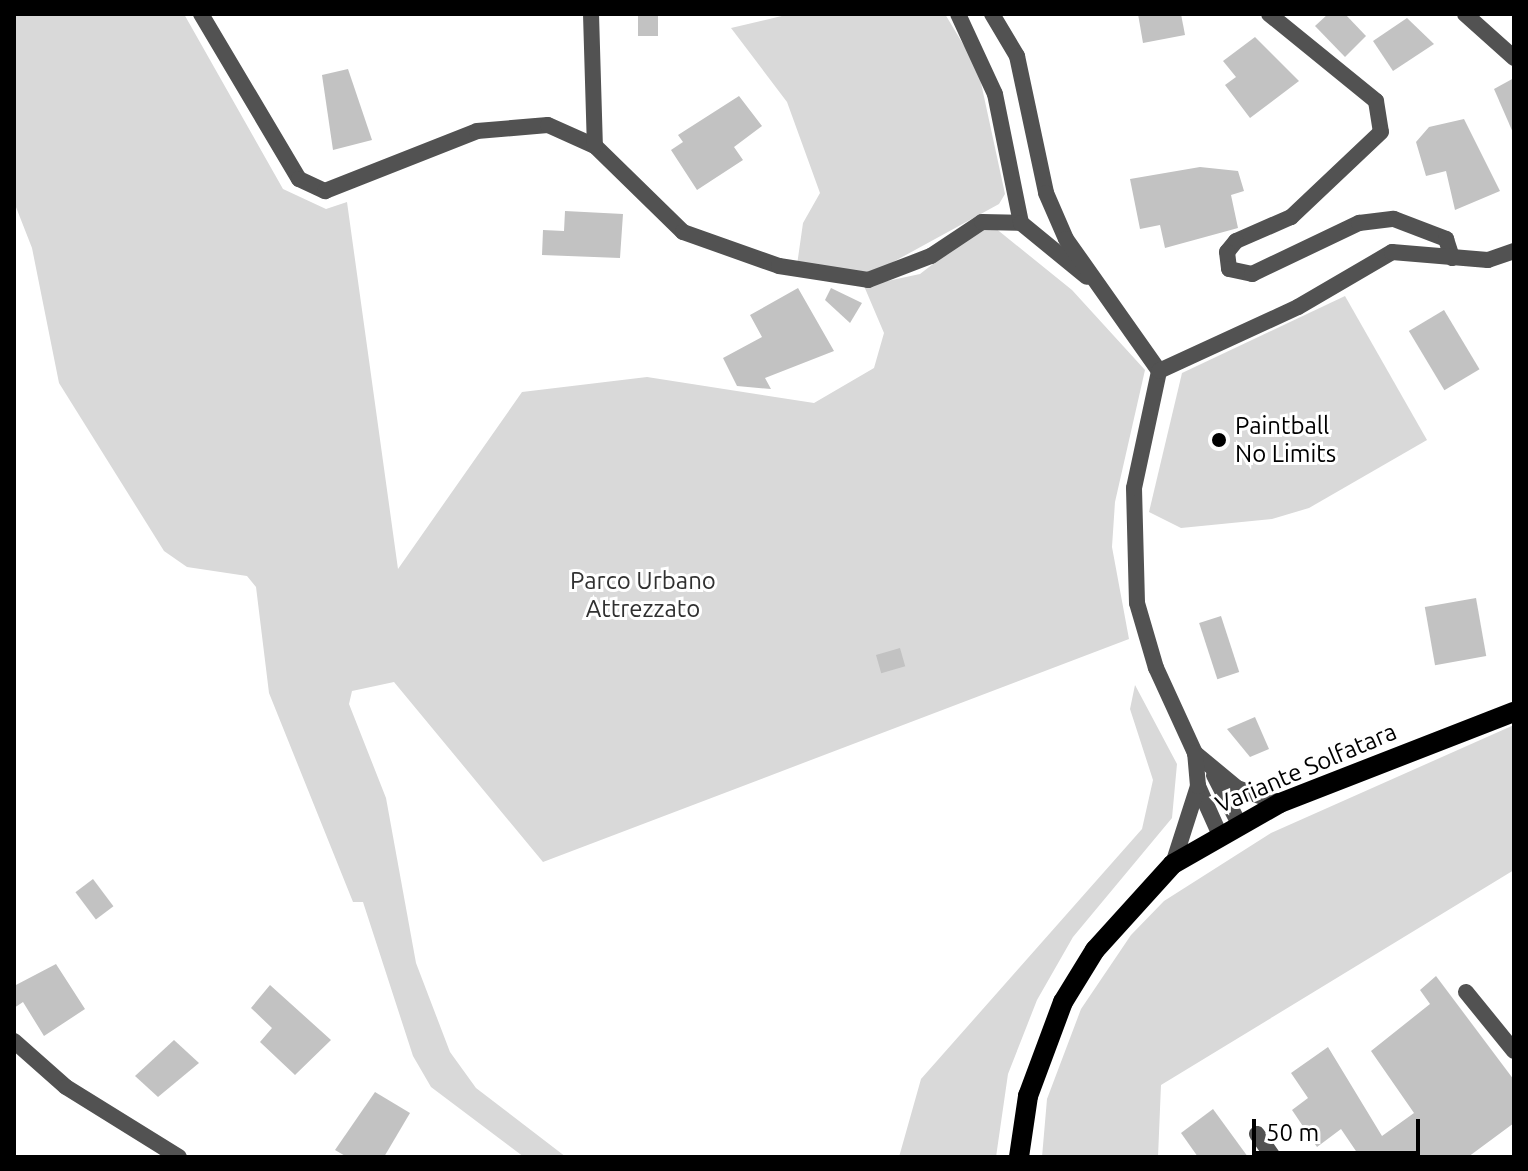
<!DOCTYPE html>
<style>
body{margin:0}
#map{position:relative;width:1528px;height:1171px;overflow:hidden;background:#fff;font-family:Ubuntu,sans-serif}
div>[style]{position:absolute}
.green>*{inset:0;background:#d9d9d9}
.building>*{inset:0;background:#c2c2c2;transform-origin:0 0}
.street>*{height:16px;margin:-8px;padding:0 8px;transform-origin:8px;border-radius:8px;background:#525252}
.primary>*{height:20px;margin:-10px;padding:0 10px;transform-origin:10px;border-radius:10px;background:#000}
.dots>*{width:22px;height:22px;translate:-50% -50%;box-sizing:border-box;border:4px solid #fff;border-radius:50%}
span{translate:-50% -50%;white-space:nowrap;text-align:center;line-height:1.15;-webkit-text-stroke:6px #fff;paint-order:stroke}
.poi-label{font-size:24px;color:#000}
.left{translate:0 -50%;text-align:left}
.park-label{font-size:24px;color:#303030}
.street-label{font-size:24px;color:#000}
.frame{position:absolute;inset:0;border:16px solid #000;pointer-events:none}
.scale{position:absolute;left:1252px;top:1119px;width:168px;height:36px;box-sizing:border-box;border:4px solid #000;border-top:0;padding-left:10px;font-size:24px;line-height:28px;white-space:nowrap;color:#000;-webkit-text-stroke:6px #fff;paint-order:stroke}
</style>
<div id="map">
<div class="green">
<div style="clip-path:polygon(14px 14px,184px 14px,283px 189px,326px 209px,347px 202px,398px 569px,522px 392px,647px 377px,814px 403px,874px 368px,884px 333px,864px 286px,920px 274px,977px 230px,994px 227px,1072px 290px,1145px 370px,1115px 502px,1112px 547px,1129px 639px,543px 862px,394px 682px,352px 691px,349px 704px,386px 798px,416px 963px,450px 1052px,476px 1088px,566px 1157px,524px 1157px,431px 1087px,413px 1056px,363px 902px,353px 902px,269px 693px,256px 587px,247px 576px,187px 567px,164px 551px,59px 383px,32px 248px,14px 202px)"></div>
<div style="clip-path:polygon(790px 14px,945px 14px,978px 69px,1005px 194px,999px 204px,873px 273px,797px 265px,803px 223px,820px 193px,787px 102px,731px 28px)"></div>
<div style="clip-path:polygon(1345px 296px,1427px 440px,1309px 508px,1272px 519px,1181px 528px,1149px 512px,1182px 373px)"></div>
<div style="clip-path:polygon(1135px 685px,1177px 764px,1172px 818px,1073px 937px,1037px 1000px,1008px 1074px,996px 1157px,899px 1157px,921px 1079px,1142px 829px,1153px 780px,1130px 709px)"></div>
<div style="clip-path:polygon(1514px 725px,1514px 870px,1161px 1085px,1158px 1157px,1042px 1157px,1047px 1099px,1081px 1009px,1131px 935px,1164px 901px,1271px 833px)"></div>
</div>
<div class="building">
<div style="left:638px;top:14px;width:20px;height:22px"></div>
<div style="clip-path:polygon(1138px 14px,1181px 14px,1185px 35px,1143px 43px)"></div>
<div style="clip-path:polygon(1328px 14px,1345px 14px,1366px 36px,1345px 57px,1315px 26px)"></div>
<div style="clip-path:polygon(1407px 18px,1434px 44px,1393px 71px,1373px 41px)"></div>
<div style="clip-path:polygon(1255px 37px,1299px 81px,1250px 118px,1225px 85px,1236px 77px,1223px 61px)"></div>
<div style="clip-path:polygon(348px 69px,372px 140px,333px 150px,322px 75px)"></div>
<div style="clip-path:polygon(1514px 78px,1514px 135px,1494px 89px)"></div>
<div style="clip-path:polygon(739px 96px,762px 126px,734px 147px,743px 160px,697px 190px,671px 150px,683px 142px,678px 135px)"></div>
<div style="clip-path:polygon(1464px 119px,1500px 191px,1455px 210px,1446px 171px,1426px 176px,1416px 142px,1429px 127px)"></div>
<div style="clip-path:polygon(1200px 167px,1238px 171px,1244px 191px,1231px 195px,1238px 228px,1165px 248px,1160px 225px,1140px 229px,1130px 179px)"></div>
<div style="clip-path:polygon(565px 211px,623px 214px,620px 258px,542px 255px,543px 230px,564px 231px)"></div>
<div style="clip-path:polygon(798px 288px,834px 351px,765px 378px,771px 389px,737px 386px,723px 358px,762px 337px,750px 315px)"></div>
<div style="clip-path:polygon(831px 288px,862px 303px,850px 323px,825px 300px)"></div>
<div style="left:1444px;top:310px;width:69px;height:41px;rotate:59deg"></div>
<div style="left:1476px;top:598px;width:59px;height:52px;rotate:80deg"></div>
<div style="left:1221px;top:616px;width:59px;height:23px;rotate:72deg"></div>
<div style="left:900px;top:648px;width:19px;height:25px;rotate:74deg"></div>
<div style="clip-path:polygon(1255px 717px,1269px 749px,1250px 757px,1227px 729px)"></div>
<div style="left:93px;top:879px;width:34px;height:22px;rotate:53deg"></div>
<div style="clip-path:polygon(56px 964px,85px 1009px,44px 1036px,23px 1002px,14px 1008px,14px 986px)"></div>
<div style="clip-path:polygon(1436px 976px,1514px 1080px,1514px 1123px,1468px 1157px,1360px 1157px,1341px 1129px,1317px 1147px,1292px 1110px,1308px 1098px,1291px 1073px,1328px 1047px,1382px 1136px,1414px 1113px,1371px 1051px,1430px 1004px,1420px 990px)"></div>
<div style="clip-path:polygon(270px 985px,331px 1040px,295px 1075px,260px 1042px,272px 1028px,251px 1008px)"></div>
<div style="clip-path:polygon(174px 1040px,199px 1063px,158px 1097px,135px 1076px)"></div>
<div style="clip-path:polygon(375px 1092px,410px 1113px,384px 1157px,347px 1157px,335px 1150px)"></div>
<div style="clip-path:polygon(1213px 1109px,1248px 1157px,1198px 1157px,1181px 1133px)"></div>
</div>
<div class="street">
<div style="left:201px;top:14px;width:192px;rotate:59.3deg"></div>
<div style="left:299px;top:179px;width:29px;rotate:25deg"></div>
<div style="left:325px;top:191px;width:163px;rotate:-21.5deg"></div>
<div style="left:477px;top:131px;width:71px;rotate:-4.8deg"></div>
<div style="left:548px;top:125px;width:51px;rotate:24.1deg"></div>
<div style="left:595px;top:146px;width:123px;rotate:44.3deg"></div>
<div style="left:683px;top:232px;width:102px;rotate:19.5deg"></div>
<div style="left:779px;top:266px;width:90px;rotate:8.9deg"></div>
<div style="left:868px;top:280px;width:67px;rotate:-20.9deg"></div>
<div style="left:931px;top:256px;width:61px;rotate:-33.7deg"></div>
<div style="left:982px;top:222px;width:39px;rotate:1deg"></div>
<div style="left:591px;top:14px;width:132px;rotate:88.3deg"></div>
<div style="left:958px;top:14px;width:88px;rotate:65.2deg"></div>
<div style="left:995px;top:94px;width:132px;rotate:78.6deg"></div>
<div style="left:1021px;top:223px;width:85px;rotate:39.3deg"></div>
<div style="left:992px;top:14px;width:49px;rotate:59.2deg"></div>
<div style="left:1017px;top:56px;width:140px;rotate:78deg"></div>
<div style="left:1046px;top:193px;width:50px;rotate:66.5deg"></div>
<div style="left:1066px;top:239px;width:161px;rotate:54.8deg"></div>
<div style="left:1269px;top:14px;width:138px;rotate:39.1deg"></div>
<div style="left:1376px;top:101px;width:31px;rotate:81deg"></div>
<div style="left:1381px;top:132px;width:124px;rotate:136.6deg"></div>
<div style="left:1291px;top:217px;width:60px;rotate:156.4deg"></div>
<div style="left:1236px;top:241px;width:14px;rotate:129deg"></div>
<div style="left:1227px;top:252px;width:17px;rotate:83deg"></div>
<div style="left:1229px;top:269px;width:24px;rotate:12deg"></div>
<div style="left:1252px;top:274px;width:119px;rotate:-25.5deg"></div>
<div style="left:1359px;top:223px;width:35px;rotate:-7deg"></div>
<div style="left:1394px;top:219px;width:56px;rotate:21deg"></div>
<div style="left:1446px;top:239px;width:20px;rotate:72deg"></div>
<div style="left:1465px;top:14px;width:66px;rotate:41.9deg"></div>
<div style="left:1214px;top:775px;width:53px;rotate:62.9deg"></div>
<div style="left:1198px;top:786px;width:51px;rotate:65.9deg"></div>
<div style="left:1280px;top:803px;width:46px;rotate:-160.8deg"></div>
<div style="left:1237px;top:788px;width:55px;rotate:-140.2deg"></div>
<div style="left:1195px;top:753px;width:94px;rotate:-114.6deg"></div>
<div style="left:1156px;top:668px;width:68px;rotate:-106.3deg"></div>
<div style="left:1137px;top:603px;width:115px;rotate:-91.5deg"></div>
<div style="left:1134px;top:488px;width:120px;rotate:-77.9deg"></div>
<div style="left:1159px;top:371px;width:153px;rotate:-24.7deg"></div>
<div style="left:1298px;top:307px;width:109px;rotate:-30.3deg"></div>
<div style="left:1392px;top:252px;width:96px;rotate:4.8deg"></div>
<div style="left:1488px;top:260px;width:28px;rotate:-19deg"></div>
<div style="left:1173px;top:864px;width:82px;rotate:-72.2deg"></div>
<div style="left:1198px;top:786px;width:33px;rotate:-95deg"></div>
<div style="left:1466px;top:992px;width:76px;rotate:50.9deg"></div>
<div style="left:14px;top:1041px;width:69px;rotate:41.5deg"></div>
<div style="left:66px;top:1087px;width:133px;rotate:31.8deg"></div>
<div style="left:1257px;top:1134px;width:28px;rotate:55deg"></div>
</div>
<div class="primary">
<div style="left:1019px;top:1157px;width:62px;rotate:-81.6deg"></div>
<div style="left:1028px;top:1096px;width:100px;rotate:-69.6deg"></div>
<div style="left:1063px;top:1002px;width:61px;rotate:-58.4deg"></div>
<div style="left:1095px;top:950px;width:116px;rotate:-47.8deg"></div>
<div style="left:1173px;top:864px;width:123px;rotate:-29.7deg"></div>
<div style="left:1280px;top:803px;width:251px;rotate:-21.3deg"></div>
</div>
<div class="dots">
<div style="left:1219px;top:440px;background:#000"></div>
</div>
<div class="poi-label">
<span class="left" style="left:1235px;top:440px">Paintball<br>No Limits</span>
</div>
<div class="park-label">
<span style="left:643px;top:595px">Parco Urbano<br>Attrezzato</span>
</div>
<div class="street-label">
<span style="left:1306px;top:768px;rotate:-23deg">Variante Solfatara</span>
</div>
<div class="frame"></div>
<div class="scale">50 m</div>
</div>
